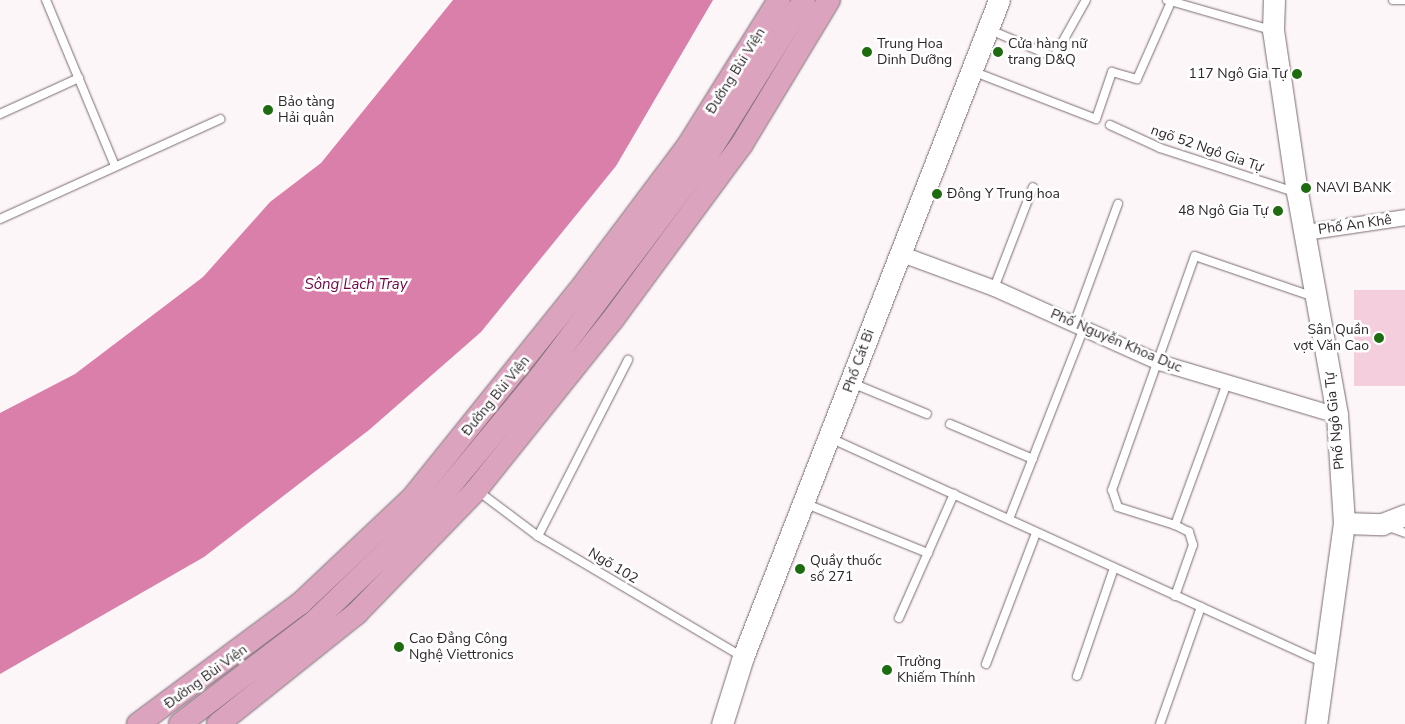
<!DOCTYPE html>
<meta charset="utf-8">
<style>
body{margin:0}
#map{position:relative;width:1405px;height:724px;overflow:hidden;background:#fdf6f9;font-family:"Nunito Sans",sans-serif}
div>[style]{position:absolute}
.green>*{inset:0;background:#f5cede;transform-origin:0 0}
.water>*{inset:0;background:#d97fa9}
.roads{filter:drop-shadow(0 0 1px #796b71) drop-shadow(0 0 1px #796b71)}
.lane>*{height:8px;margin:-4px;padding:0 4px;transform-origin:4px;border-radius:4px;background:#fff}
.street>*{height:15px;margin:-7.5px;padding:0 7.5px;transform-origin:7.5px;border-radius:7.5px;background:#fff}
.secondary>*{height:21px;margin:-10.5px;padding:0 10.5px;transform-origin:10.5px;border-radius:10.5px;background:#fff}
.primary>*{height:22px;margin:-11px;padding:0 11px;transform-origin:11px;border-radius:11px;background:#dca3be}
.dots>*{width:14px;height:14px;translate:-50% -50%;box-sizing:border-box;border:2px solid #fff;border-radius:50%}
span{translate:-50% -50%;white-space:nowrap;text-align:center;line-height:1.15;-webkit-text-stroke:5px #fff;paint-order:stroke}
.poi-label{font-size:14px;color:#2d272a}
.left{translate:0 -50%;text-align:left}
.right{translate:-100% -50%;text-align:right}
.street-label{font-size:14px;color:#2d272a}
.water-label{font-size:15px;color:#710046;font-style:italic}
</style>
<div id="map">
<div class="green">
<div style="left:1354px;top:290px;width:51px;height:96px"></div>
</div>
<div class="water">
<div style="clip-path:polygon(453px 0,713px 0,616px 166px,481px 332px,369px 430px,204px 557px,0 674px,0 413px,75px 374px,203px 277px,270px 202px,321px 163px)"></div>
</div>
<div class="roads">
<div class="lane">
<div style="left:46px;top:0;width:180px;rotate:67.4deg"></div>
<div style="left:1167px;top:0;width:108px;rotate:16.1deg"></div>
<div style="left:1393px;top:0;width:12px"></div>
<div style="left:990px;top:30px;width:69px;rotate:22.9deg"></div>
<div style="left:1054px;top:57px;width:65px;rotate:-60.7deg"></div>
<div style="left:972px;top:71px;width:133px;rotate:21.2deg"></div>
<div style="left:1096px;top:119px;width:50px;rotate:-71.2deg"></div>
<div style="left:1112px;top:72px;width:26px;rotate:16deg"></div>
<div style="left:1137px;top:79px;width:84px;rotate:-66.2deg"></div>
<div style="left:0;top:114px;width:87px;rotate:-24.5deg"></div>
<div style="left:1110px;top:125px;width:55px;rotate:24.7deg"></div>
<div style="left:1160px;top:148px;width:142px;rotate:18.1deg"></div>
<div style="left:0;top:219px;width:242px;rotate:-24.4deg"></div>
<div style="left:994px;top:288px;width:108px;rotate:-68.9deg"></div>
<div style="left:1074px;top:324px;width:128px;rotate:-69.9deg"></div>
<div style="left:852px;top:383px;width:81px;rotate:22.5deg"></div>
<div style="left:950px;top:424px;width:90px;rotate:22.9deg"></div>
<div style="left:830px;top:438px;width:541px;rotate:24.48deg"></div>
<div style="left:478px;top:491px;width:75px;rotate:36.9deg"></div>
<div style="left:538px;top:536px;width:236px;rotate:30.6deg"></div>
<div style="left:804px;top:503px;width:134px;rotate:22deg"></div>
<div style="left:1009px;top:519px;width:203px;rotate:-68.6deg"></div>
<div style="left:1175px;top:525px;width:60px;rotate:-162.5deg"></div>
<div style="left:1118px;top:507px;width:18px;rotate:-109deg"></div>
<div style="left:1112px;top:490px;width:248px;rotate:-70.5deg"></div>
<div style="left:1195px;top:256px;width:126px;rotate:19deg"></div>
<div style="left:1386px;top:526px;width:20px;rotate:20deg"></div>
<div style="left:538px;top:536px;width:198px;rotate:-62.9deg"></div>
<div style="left:1175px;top:596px;width:54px;rotate:-70.6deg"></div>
<div style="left:1193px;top:545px;width:14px;rotate:-107deg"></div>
<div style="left:1189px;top:532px;width:16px;rotate:-153deg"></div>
<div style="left:1175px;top:525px;width:148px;rotate:-69.9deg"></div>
<div style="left:899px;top:618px;width:136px;rotate:-66.1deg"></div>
<div style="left:986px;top:664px;width:140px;rotate:-69.1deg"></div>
<div style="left:1077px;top:676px;width:114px;rotate:-71.1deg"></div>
<div style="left:1160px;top:724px;width:124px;rotate:-70.7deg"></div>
</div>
<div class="street">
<div style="left:1305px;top:232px;width:101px;rotate:-8.5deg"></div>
<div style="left:899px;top:253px;width:101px;rotate:20.2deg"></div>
<div style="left:994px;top:288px;width:181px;rotate:24.2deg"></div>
<div style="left:1159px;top:362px;width:186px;rotate:16.6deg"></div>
</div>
<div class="secondary">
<div style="left:1274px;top:0;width:30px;rotate:92deg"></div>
<div style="left:1273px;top:30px;width:164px;rotate:81.6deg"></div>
<div style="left:1297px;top:192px;width:227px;rotate:79.8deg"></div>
<div style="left:1337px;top:415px;width:108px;rotate:86.3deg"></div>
<div style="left:1344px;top:523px;width:203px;rotate:97.9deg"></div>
<div style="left:1344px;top:523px;width:38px;rotate:2deg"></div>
<div style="left:1382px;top:524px;width:25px;rotate:-21deg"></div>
<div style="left:722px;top:724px;width:70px;rotate:-72.6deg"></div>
<div style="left:743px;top:657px;width:705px;rotate:-68.71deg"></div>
</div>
<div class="primary">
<div style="left:138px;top:724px;width:203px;rotate:-36.6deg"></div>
<div style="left:301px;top:603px;width:154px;rotate:-43.4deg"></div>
<div style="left:413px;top:497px;width:263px;rotate:-51.2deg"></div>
<div style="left:578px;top:292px;width:185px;rotate:-53.1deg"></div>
<div style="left:689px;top:144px;width:170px;rotate:-58deg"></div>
<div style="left:180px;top:724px;width:170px;rotate:-37.3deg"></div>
<div style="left:315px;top:621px;width:160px;rotate:-44deg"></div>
<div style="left:430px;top:510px;width:173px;rotate:-50.4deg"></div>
<div style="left:540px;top:377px;width:276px;rotate:-53deg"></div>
<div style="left:706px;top:157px;width:185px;rotate:-58deg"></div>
<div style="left:218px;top:724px;width:178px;rotate:-38.6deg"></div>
<div style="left:357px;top:613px;width:171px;rotate:-45.9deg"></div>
<div style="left:476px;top:490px;width:219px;rotate:-51.3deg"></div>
<div style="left:613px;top:319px;width:217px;rotate:-53.6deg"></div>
<div style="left:742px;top:144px;width:168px;rotate:-58.9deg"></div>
</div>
</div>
<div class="dots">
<div style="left:867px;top:52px;background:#1d6c0f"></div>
<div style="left:998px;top:52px;background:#1d6c0f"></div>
<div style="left:1297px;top:74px;background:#1d6c0f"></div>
<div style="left:268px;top:110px;background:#1d6c0f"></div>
<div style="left:1306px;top:188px;background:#1d6c0f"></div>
<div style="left:937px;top:194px;background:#1d6c0f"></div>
<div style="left:1278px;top:211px;background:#1d6c0f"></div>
<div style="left:1379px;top:338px;background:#1d6c0f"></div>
<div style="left:800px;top:569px;background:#1d6c0f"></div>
<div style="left:399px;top:647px;background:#1d6c0f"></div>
<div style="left:887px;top:670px;background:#1d6c0f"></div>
</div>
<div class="poi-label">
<span class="left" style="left:877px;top:52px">Trung Hoa<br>Dinh Dưỡng</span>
<span class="left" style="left:1008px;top:52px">Cửa hàng nữ<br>trang D&amp;Q</span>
<span class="right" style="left:1287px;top:74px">117 Ngô Gia Tự</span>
<span class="left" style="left:278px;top:110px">Bảo tàng<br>Hải quân</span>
<span class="left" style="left:1316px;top:188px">NAVI BANK</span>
<span class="left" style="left:947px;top:194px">Đông Y Trung hoa</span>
<span class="right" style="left:1268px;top:211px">48 Ngô Gia Tự</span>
<span class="right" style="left:1369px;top:338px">Sân Quần<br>vợt Văn Cao</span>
<span class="left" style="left:810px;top:569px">Quầy thuốc<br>số 271</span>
<span class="left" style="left:409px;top:647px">Cao Đẳng Công<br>Nghệ Viettronics</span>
<span class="left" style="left:897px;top:670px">Trường<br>Khiếm Thính</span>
</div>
<div class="street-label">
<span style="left:736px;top:71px;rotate:-58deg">Đường Bùi Viện</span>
<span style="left:1207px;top:149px;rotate:19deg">ngõ 52 Ngô Gia Tự</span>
<span style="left:1355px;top:225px;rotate:-8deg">Phố An Khê</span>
<span style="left:1116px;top:341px;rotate:23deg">Phố Nguyễn Khoa Dục</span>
<span style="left:859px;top:361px;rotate:-70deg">Phố Cát Bi</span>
<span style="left:496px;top:396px;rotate:-51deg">Đường Bùi Viện</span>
<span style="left:1335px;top:421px;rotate:-96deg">Phố Ngô Gia Tự</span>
<span style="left:613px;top:566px;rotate:31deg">Ngõ 102</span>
<span style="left:206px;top:677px;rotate:-36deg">Đường Bùi Viện</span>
</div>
<div class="water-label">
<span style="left:356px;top:285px">Sông Lạch Tray</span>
</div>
</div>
